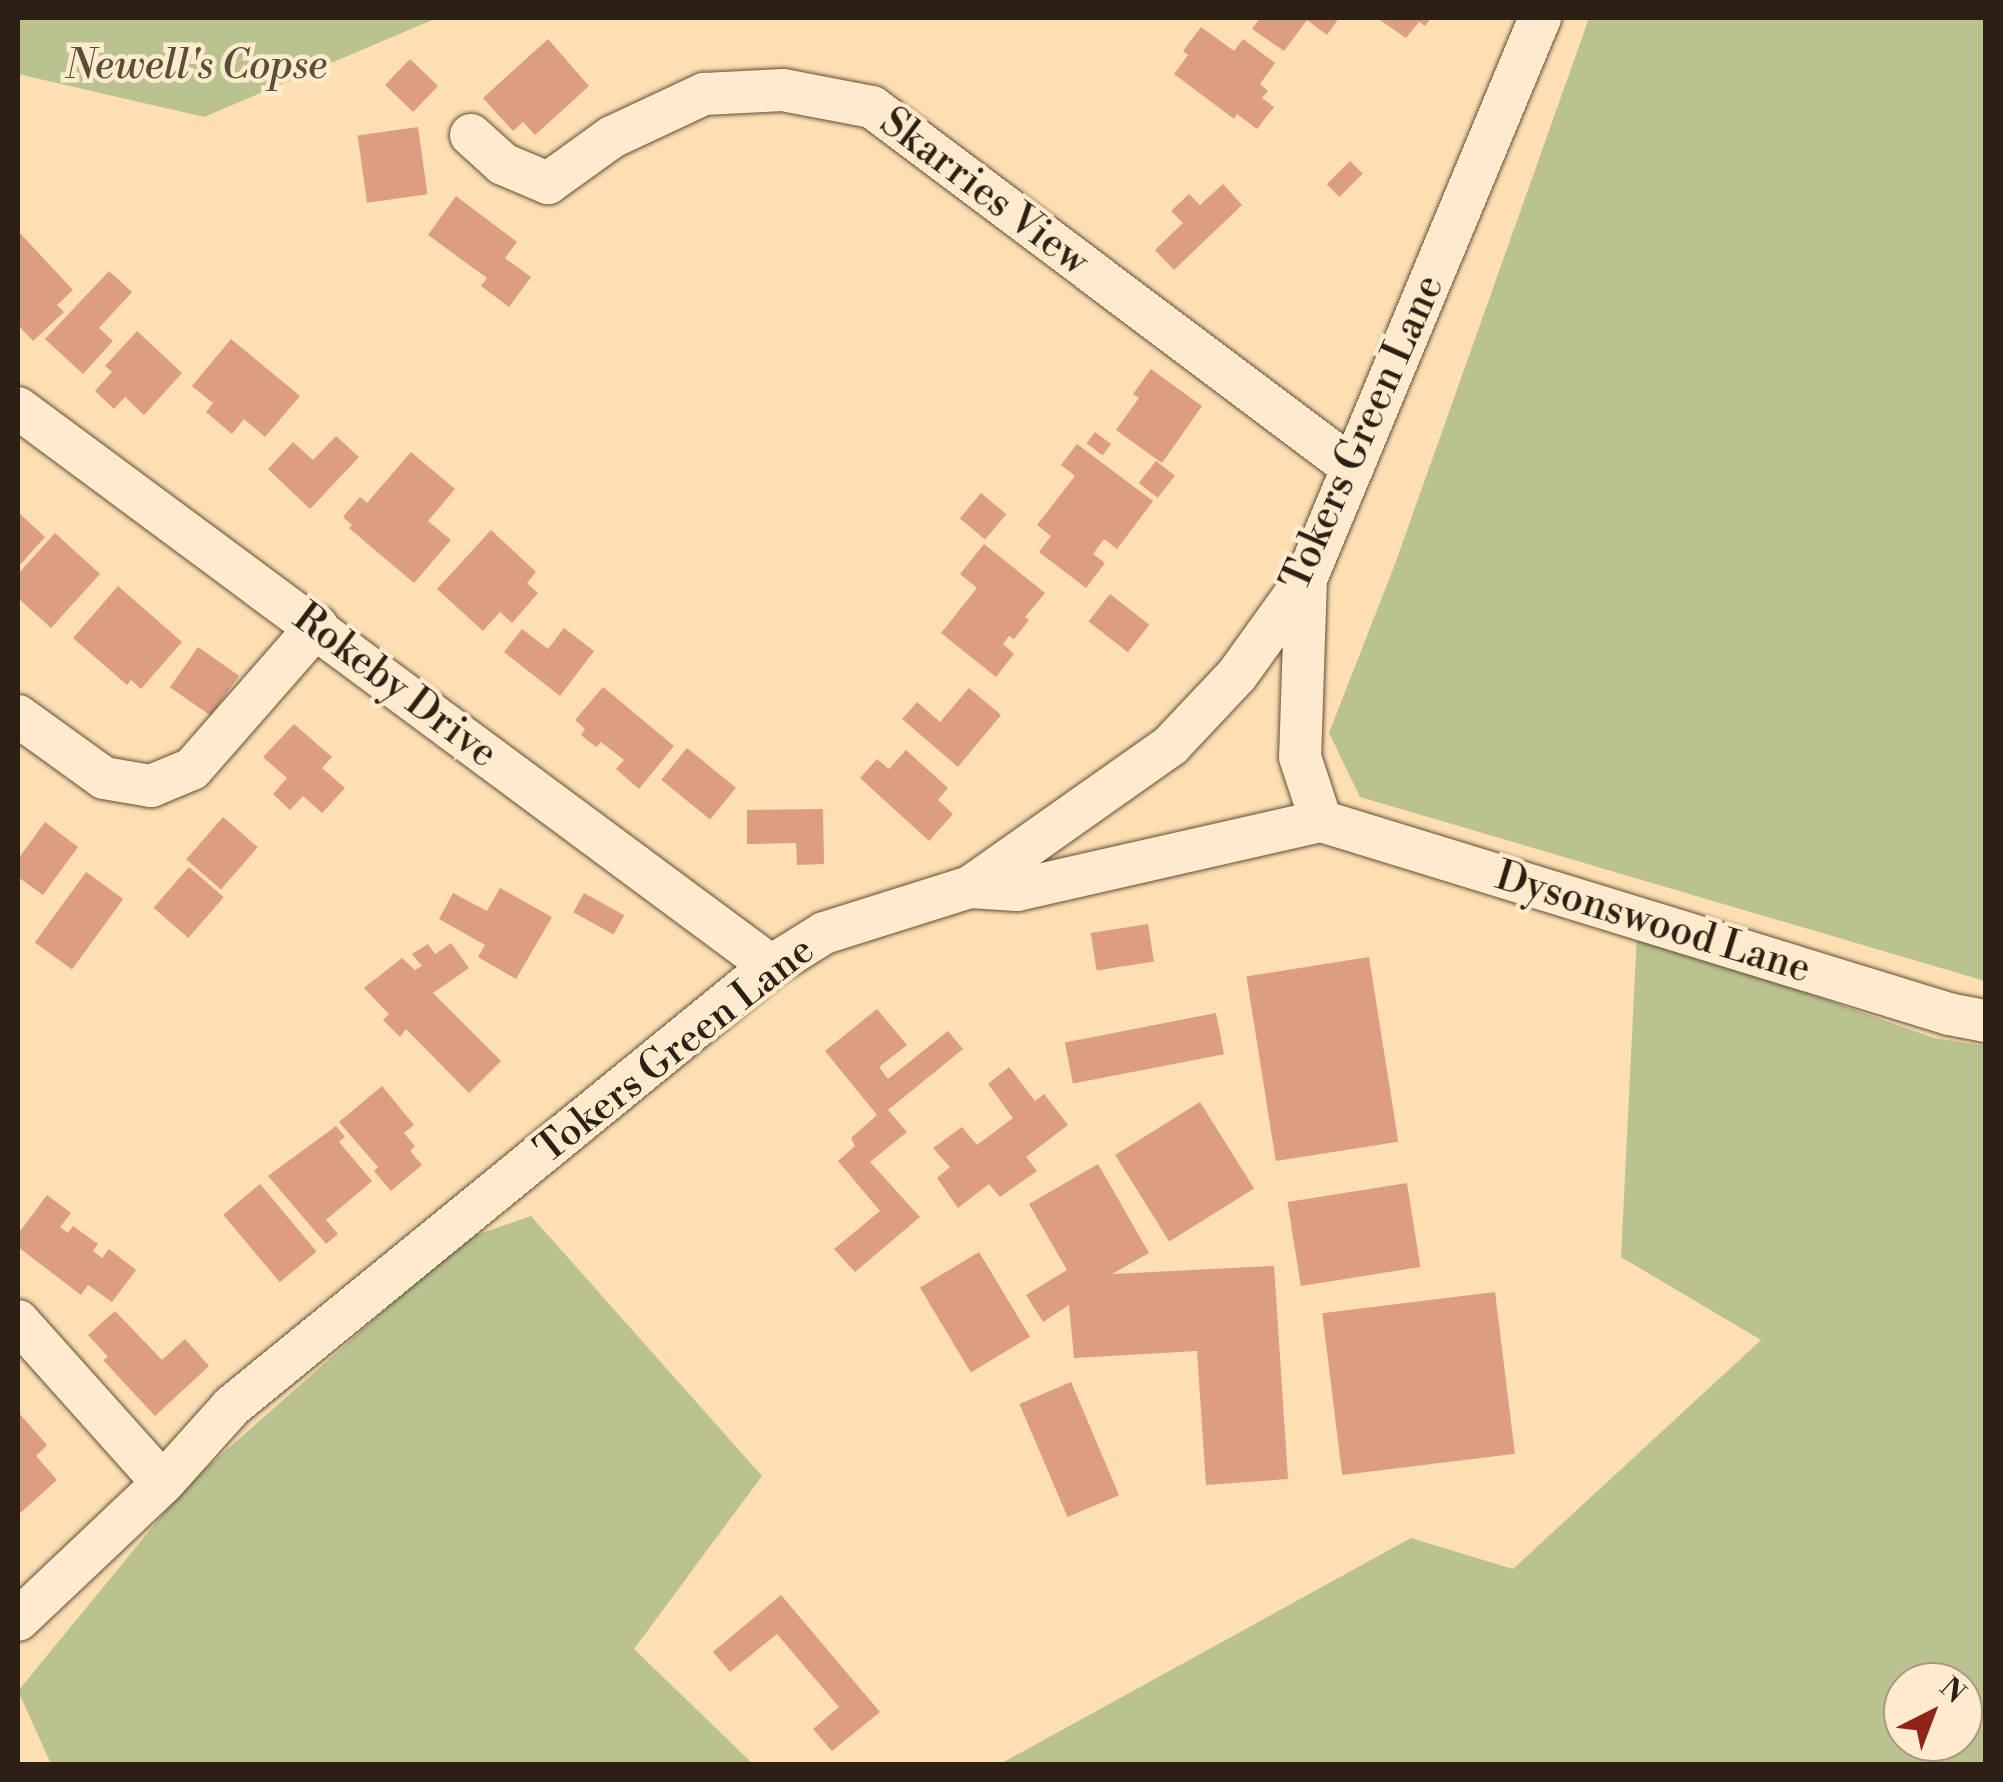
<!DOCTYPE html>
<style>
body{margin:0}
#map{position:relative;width:2003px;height:1782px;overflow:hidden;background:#fddfb1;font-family:"Libre Bodoni",serif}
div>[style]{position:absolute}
.green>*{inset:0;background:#bac38f}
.building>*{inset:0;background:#dc9d80;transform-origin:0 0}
.roads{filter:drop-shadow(0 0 2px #604f3b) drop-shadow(0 0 2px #604f3b)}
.minor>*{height:42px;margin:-21px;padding:0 21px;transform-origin:21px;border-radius:21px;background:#feeacc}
span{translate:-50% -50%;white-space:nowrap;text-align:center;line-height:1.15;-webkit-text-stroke:9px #feeacc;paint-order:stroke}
.park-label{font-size:40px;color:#575039;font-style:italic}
.street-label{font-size:40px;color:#2c1f14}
.frame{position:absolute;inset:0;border:20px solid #2c1f14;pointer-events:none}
.north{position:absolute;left:1883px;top:1662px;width:100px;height:100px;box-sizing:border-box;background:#feeacc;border:2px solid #aa9982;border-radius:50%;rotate:42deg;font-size:28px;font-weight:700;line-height:40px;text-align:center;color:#2c1f14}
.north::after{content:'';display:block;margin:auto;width:35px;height:45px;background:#8f2418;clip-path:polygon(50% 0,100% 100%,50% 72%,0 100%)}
</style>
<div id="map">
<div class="green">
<div style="clip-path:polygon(18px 18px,437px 18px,204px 117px,18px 74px)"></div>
<div style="clip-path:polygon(1589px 18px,1985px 18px,1985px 981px,1360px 797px,1329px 733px,1395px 564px)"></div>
<div style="clip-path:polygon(evenodd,1637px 933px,1934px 1038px,1985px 1046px,1985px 1764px,1000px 1764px,1411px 1538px,1513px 1569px,1761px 1340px,1621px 1257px,1637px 933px,1903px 1682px,1963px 1682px,1963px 1742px,1903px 1742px,1903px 1682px)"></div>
<div style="clip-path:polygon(531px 1216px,762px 1476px,634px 1649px,753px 1764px,51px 1764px,18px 1691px,187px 1485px,465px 1239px)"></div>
</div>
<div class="building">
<div style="clip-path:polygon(1260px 18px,1339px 18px,1327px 35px,1307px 20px,1284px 51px,1252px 29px)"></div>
<div style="clip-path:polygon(1377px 18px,1431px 18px,1425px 26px,1419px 22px,1406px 38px)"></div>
<div style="clip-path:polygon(1201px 27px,1234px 51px,1243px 39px,1275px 63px,1260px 84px,1268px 91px,1262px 98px,1274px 107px,1257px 129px,1237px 114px,1234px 119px,1174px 74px,1188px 55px,1183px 51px)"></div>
<div style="clip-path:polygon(548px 39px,589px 86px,535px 135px,523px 122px,513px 131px,483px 98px)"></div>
<div style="left:410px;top:59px;width:39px;height:36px;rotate:44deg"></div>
<div style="left:418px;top:127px;width:68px;height:61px;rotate:82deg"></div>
<div style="left:1350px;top:161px;width:18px;height:33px;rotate:45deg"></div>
<div style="clip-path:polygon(1223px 184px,1242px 205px,1174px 270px,1155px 250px,1183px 223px,1171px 211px,1189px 194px,1200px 205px)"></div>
<div style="clip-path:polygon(456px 196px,517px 242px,505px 258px,531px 277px,509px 307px,481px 286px,487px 278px,428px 235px)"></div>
<div style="clip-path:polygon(18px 231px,73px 290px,57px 305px,64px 312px,33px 341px,18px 325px)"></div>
<div style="clip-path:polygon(109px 271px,132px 292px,99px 328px,113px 341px,83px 374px,45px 339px)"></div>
<div style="clip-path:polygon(137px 331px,182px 373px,144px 415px,125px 397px,114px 409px,95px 391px,112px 372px,105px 366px)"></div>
<div style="clip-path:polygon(231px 339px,300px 396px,265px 437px,244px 419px,232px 434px,206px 412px,213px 403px,192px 386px)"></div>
<div style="clip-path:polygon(1151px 369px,1202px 406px,1162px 463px,1116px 430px,1139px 398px,1133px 394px)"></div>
<div style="left:1095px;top:432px;width:20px;height:14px;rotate:37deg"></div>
<div style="clip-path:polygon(336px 436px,359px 457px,310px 509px,268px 469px,293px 442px,313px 460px)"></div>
<div style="clip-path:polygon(1077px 444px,1153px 501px,1117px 549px,1104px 539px,1093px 554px,1105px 563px,1086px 588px,1039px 552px,1051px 536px,1037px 525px,1075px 476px,1061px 465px)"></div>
<div style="clip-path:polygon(411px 452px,455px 489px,428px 521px,451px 540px,414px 583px,349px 528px,352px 525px,343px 517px,360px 497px,367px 503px)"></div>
<div style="left:1156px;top:461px;width:24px;height:28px;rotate:38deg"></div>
<div style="left:981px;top:493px;width:33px;height:33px;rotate:40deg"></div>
<div style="clip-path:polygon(18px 512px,45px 537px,18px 567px)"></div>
<div style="clip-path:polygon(491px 530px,536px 572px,527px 583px,538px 593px,512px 623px,500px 612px,483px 631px,437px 589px)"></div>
<div style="clip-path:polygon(55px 533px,100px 574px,51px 628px,18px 598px,18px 574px)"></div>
<div style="clip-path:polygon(984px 544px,1045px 593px,1025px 617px,1029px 620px,1014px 639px,1009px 636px,1003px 644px,1014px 654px,996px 677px,941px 633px,977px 588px,960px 574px)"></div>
<div style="clip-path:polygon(118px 586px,182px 642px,141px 689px,131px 680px,127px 685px,73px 638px)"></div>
<div style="left:1110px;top:594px;width:50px;height:35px;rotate:38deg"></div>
<div style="clip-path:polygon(564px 628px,594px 651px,560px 696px,504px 652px,522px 629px,548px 649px)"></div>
<div style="left:198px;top:647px;width:50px;height:49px;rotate:35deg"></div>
<div style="clip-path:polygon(603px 687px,674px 746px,639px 789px,616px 769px,624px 760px,601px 742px,596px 747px,581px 735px,585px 729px,575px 720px)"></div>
<div style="clip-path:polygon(969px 688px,1001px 715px,958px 767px,902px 719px,917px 702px,940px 722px)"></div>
<div style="clip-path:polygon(294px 724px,332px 757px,322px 768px,345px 788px,322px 813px,303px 796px,290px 810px,273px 794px,287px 778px,263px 757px)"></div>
<div style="left:687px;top:748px;width:63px;height:41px;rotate:39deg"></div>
<div style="clip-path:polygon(906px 750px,948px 788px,938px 800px,953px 814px,929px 841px,860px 778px,877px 759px,889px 769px)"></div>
<div style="clip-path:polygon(823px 809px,824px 864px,797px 865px,796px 843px,747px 844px,747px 810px)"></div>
<div style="left:223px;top:817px;width:46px;height:56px;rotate:41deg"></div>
<div style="clip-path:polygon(45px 822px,78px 847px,43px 895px,18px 877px,18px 859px)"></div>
<div style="left:189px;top:867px;width:46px;height:54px;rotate:41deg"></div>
<div style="left:86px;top:872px;width:46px;height:87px;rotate:36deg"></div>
<div style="clip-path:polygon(500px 888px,552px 917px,516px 979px,478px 957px,485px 945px,439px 919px,453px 893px,487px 911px)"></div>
<div style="left:584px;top:893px;width:46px;height:22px;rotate:29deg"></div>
<div style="left:1148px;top:924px;width:38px;height:58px;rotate:81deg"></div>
<div style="clip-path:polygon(451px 943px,469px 968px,433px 993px,501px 1061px,469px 1093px,406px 1029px,400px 1037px,383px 1020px,389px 1014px,364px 988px,402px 958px,415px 970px,422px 966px,412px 954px,428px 944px,435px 954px)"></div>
<div style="left:1369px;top:957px;width:187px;height:124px;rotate:81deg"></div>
<div style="clip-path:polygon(877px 1009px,907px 1045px,879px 1067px,888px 1079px,948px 1031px,963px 1049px,888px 1110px,907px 1132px,870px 1162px,920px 1217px,855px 1272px,834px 1249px,880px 1211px,838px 1161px,855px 1146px,851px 1138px,877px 1115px,825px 1051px)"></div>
<div style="left:1216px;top:1013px;width:42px;height:154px;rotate:79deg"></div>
<div style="clip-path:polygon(1009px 1067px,1035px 1101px,1044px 1094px,1068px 1125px,1026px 1157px,1037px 1171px,1000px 1197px,989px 1184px,958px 1208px,937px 1178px,950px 1167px,933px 1148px,962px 1127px,977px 1145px,1013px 1118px,988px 1084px)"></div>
<div style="clip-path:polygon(382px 1086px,414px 1125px,404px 1133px,415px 1146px,410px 1151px,422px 1165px,391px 1191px,374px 1171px,378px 1167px,339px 1122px)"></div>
<div style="left:1200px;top:1102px;width:102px;height:100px;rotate:58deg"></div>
<div style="clip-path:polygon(336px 1126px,345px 1137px,339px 1142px,372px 1181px,326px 1220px,338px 1234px,326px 1244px,268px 1176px)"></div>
<div style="clip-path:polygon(1098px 1164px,1149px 1253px,1112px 1274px,1274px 1266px,1288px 1479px,1206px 1485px,1197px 1351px,1074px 1358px,1069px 1305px,1043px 1322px,1026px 1295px,1067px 1270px,1029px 1204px)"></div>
<div style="left:1407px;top:1183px;width:85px;height:121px;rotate:81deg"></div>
<div style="left:260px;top:1184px;width:88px;height:48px;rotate:50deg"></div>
<div style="clip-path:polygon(47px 1195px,71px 1213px,60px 1227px,68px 1233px,73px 1226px,98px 1244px,93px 1251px,102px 1258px,109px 1249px,136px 1270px,112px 1302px,88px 1285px,81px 1295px,18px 1247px,18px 1234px)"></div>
<div style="left:979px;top:1252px;width:99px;height:69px;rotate:59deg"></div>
<div style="left:1495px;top:1292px;width:163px;height:174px;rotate:83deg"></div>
<div style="clip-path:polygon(115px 1311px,162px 1360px,185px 1339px,209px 1366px,155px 1416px,103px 1360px,108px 1357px,88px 1335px)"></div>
<div style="left:1071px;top:1382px;width:123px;height:56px;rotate:67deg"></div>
<div style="clip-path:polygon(18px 1412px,47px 1445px,36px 1456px,57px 1480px,18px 1515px)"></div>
<div style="clip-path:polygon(781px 1595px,880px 1712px,832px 1751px,813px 1729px,839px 1707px,777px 1634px,730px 1672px,713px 1652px)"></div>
</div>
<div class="roads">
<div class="minor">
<div style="left:471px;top:135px;width:43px;rotate:42.2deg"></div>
<div style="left:503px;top:164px;width:49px;rotate:22.9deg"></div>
<div style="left:548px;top:183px;width:79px;rotate:-35.7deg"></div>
<div style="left:612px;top:137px;width:102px;rotate:-25.1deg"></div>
<div style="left:704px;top:94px;width:79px;rotate:-2.9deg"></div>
<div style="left:783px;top:90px;width:91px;rotate:10.8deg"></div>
<div style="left:872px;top:107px;width:601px;rotate:36.89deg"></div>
<div style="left:18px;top:408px;width:937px;rotate:36.54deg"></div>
<div style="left:1306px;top:579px;width:178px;rotate:91.9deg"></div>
<div style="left:1300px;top:757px;width:67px;rotate:71.8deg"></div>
<div style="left:18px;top:716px;width:106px;rotate:35.8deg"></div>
<div style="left:104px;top:778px;width:48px;rotate:9.7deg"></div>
<div style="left:151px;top:786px;width:44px;rotate:-22.5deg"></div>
<div style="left:192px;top:769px;width:190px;rotate:-48.8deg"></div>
<div style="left:970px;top:887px;width:47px;rotate:3.7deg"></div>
<div style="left:1017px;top:890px;width:312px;rotate:-12.8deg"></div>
<div style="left:1321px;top:821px;width:657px;rotate:17.08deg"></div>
<div style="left:1949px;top:1014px;width:38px;rotate:11deg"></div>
<div style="left:18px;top:1321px;width:217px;rotate:48.2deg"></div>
<div style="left:18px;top:1620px;width:199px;rotate:-43.4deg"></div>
<div style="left:163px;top:1483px;width:103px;rotate:-48.1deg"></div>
<div style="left:232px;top:1406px;width:696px;rotate:-39.23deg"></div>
<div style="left:771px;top:966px;width:62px;rotate:-31.9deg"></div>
<div style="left:824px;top:933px;width:153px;rotate:-17.5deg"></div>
<div style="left:970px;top:887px;width:246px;rotate:-35.2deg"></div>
<div style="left:1171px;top:745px;width:96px;rotate:-46.7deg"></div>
<div style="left:1237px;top:675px;width:118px;rotate:-54.3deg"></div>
<div style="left:1306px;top:579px;width:608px;rotate:-67.36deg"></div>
</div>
</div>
<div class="park-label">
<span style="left:196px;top:66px">Newell's Copse</span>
</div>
<div class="street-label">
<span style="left:984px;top:192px;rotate:37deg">Skarries View</span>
<span style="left:1363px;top:433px;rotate:-66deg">Tokers Green Lane</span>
<span style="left:395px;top:686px;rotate:37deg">Rokeby Drive</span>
<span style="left:1653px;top:923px;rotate:17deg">Dysonswood Lane</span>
<span style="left:675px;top:1050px;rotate:-38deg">Tokers Green Lane</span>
</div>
<div class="frame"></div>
<div class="north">N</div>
</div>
